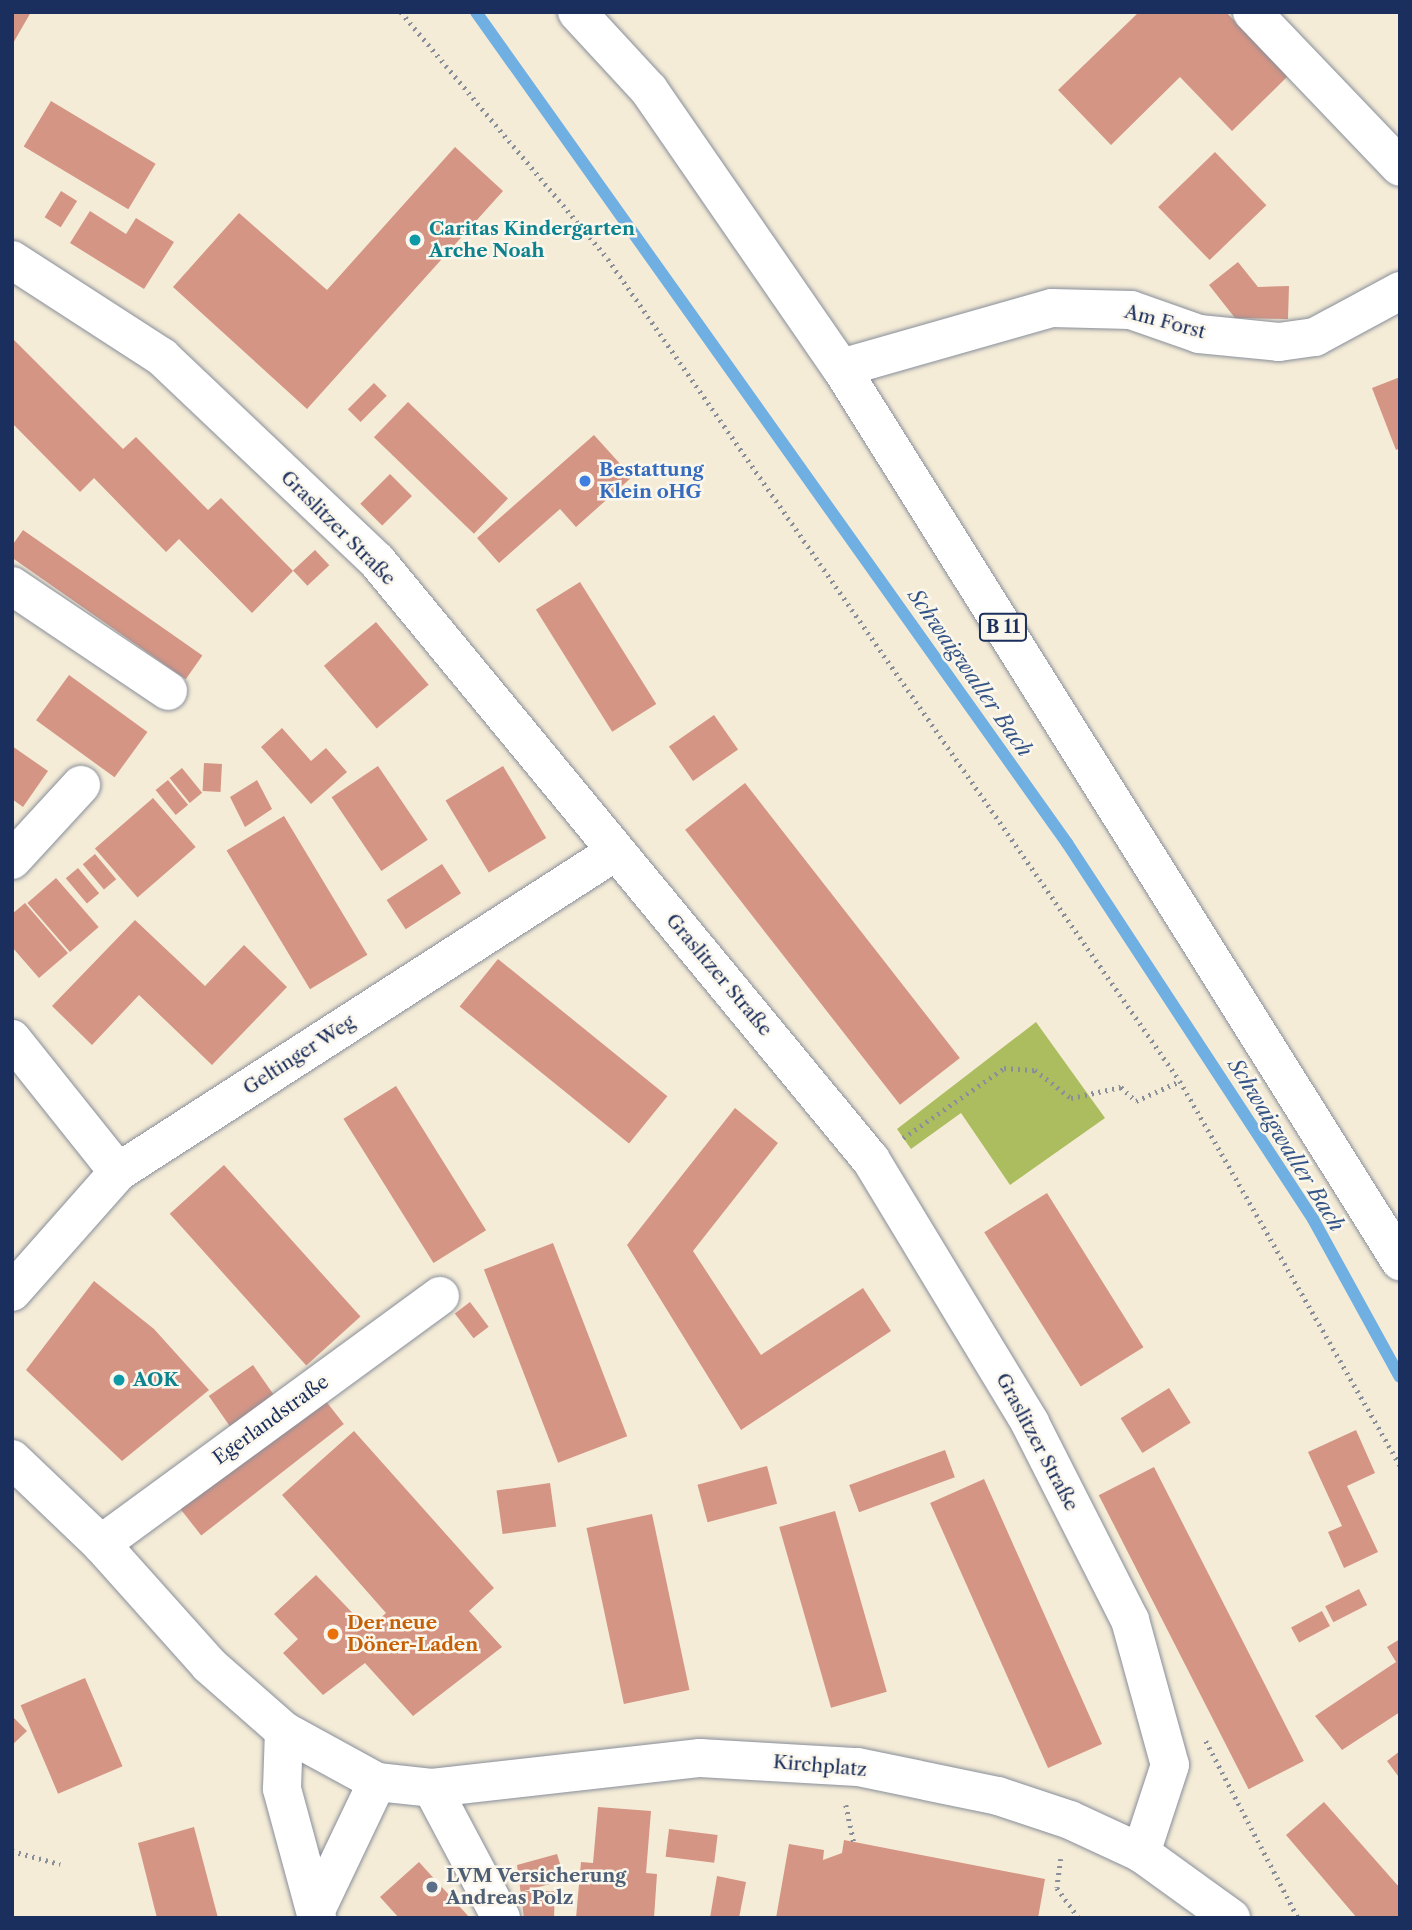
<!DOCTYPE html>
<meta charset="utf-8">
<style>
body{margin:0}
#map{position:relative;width:1412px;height:1930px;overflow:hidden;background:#f5ecd7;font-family:"Libre Caslon Text",serif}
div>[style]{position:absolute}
.green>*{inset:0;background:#acbd60}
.stream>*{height:12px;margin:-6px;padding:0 6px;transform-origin:6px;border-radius:6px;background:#6fafe2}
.building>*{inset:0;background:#d49585;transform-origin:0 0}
.path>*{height:4.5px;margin-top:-2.25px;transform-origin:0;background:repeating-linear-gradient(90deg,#888e9a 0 2px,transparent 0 7px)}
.roads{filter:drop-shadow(0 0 2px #888e9a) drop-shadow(0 0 2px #888e9a)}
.minor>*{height:38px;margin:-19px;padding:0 19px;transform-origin:19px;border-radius:19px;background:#fff}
.major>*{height:38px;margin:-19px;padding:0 19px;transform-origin:19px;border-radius:19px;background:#fff}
.dots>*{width:19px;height:19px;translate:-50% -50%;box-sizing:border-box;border:4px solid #fbf7ec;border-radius:50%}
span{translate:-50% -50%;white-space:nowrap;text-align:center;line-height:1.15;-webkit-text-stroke:5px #fbf7ec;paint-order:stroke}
.shield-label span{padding:2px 5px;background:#fbf7ec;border:2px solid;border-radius:5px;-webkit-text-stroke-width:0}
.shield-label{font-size:18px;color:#1b2f5e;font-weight:700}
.culture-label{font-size:19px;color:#0d838f;font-weight:700}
.left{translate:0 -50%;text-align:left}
.street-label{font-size:19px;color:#1b2f5e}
.shop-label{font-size:19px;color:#366cbe;font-weight:700}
.food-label{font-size:19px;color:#c56008;font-weight:700}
.service-label{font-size:19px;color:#4e5e75;font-weight:700}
.water-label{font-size:21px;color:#345586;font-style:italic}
.frame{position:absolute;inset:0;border:14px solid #1b2f5e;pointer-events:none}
</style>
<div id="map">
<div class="green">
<div style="clip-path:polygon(1036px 1022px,1105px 1118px,1010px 1185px,961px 1113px,911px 1149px,897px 1129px)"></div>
</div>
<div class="stream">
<div style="left:476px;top:12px;width:1020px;rotate:54.58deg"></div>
<div style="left:1067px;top:843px;width:449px;rotate:56.8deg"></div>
<div style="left:1313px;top:1219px;width:180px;rotate:61.2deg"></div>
</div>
<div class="building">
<div style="clip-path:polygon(12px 12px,31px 12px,12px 45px)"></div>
<div style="clip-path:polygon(1139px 12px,1226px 12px,1288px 76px,1232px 131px,1180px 77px,1111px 145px,1058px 90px)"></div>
<div style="left:51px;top:101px;width:122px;height:53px;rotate:31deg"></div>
<div style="clip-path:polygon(455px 147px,503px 191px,307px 409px,173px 287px,239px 213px,327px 290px)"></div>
<div style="left:1215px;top:152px;width:74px;height:79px;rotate:46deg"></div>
<div style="left:61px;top:191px;width:19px;height:31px;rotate:32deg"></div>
<div style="clip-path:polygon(90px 211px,126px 234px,136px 218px,174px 242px,144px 289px,70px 243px)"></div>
<div style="clip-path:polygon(1238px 262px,1258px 287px,1289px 286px,1288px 319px,1235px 318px,1209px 285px)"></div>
<div style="clip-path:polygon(12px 338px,123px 449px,136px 437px,208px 510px,221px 498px,293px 571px,252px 613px,179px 539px,166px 552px,94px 478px,80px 492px,12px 423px)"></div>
<div style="clip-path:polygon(1400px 377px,1400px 448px,1396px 450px,1372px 388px)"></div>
<div style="left:374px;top:383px;width:18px;height:37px;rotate:45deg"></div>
<div style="left:408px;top:402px;width:139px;height:49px;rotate:44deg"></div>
<div style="clip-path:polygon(594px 435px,632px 477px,576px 527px,560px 509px,499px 563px,477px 538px)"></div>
<div style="left:390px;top:474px;width:31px;height:42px;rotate:45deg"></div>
<div style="left:23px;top:530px;width:219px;height:29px;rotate:35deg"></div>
<div style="left:315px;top:550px;width:21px;height:30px;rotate:47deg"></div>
<div style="left:580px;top:582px;width:144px;height:52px;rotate:58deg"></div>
<div style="left:376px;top:622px;width:82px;height:68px;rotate:50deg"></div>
<div style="left:69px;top:675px;width:97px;height:56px;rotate:36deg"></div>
<div style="left:714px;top:715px;width:42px;height:55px;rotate:55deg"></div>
<div style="clip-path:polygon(282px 728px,311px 761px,326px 748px,347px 772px,311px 804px,261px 747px)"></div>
<div style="clip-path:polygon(12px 746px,48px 771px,23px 807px,12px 799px)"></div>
<div style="left:204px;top:763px;width:18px;height:28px;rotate:3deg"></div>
<div style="left:378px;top:766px;width:89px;height:56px;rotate:56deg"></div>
<div style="left:503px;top:766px;width:84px;height:67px;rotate:59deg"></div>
<div style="left:182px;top:768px;width:32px;height:16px;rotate:51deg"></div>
<div style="left:168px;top:780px;width:32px;height:16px;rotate:51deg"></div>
<div style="clip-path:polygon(257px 780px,272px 809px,245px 827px,230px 797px)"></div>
<div style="left:745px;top:783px;width:349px;height:76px;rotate:52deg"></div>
<div style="left:153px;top:798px;width:65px;height:77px;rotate:49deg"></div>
<div style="left:284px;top:816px;width:162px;height:67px;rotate:59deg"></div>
<div style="left:95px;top:854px;width:33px;height:16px;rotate:50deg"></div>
<div style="left:442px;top:864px;width:35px;height:66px;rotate:57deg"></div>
<div style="left:78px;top:868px;width:33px;height:16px;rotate:50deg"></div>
<div style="left:56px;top:878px;width:65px;height:38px;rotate:49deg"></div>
<div style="clip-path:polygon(25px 903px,68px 953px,39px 978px,12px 947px,12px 914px)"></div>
<div style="clip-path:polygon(135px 920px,205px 986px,244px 945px,287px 987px,212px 1065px,139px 995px,92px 1045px,52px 1006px)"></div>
<div style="left:498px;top:959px;width:218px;height:61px;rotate:39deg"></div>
<div style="left:396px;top:1086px;width:170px;height:62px;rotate:58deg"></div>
<div style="clip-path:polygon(735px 1108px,778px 1143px,693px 1251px,761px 1355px,863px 1288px,891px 1331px,741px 1430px,627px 1245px)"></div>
<div style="left:224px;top:1165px;width:204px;height:73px;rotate:48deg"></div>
<div style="left:1047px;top:1193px;width:182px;height:74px;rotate:58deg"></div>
<div style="left:553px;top:1243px;width:207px;height:74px;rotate:69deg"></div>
<div style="clip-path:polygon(94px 1281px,154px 1329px,209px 1390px,122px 1461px,26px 1370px)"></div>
<div style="left:470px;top:1302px;width:31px;height:19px;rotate:53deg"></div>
<div style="left:253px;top:1365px;width:42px;height:54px;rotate:55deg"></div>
<div style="left:1169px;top:1388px;width:41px;height:57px;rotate:58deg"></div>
<div style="left:318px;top:1391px;width:42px;height:181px;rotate:52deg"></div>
<div style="clip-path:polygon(1356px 1430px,1375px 1473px,1347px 1486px,1378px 1552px,1344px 1568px,1328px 1532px,1342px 1526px,1308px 1452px)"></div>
<div style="clip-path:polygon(354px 1431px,494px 1588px,469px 1611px,502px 1647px,413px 1716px,365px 1663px,323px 1695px,283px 1653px,298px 1639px,274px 1614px,316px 1575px,368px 1629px,386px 1613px,282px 1495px)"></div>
<div style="left:945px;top:1450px;width:29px;height:102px;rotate:70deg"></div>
<div style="left:767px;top:1466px;width:39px;height:72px;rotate:75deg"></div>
<div style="left:1154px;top:1467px;width:330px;height:62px;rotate:63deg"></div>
<div style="left:984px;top:1479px;width:290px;height:59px;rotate:66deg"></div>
<div style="left:550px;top:1483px;width:44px;height:54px;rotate:82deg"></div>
<div style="left:835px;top:1511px;width:188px;height:58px;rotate:74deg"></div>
<div style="left:652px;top:1514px;width:180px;height:67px;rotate:78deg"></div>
<div style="left:1359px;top:1589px;width:18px;height:38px;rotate:63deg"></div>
<div style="left:1322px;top:1611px;width:17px;height:35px;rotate:62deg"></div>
<div style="clip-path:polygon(1400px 1639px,1400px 1712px,1342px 1750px,1315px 1716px,1396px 1662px,1387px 1647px)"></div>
<div style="left:85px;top:1678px;width:96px;height:70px;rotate:67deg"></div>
<div style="clip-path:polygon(12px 1716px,27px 1731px,12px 1745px)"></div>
<div style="clip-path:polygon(1400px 1751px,1400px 1774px,1398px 1776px,1387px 1761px)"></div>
<div style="clip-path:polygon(1324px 1802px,1400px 1888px,1400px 1918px,1357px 1918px,1286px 1835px)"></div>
<div style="clip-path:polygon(598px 1807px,651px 1811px,646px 1873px,657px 1874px,654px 1918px,576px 1918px,581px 1862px,593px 1863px)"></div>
<div style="clip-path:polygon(194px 1827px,218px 1918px,157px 1918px,138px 1843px)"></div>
<div style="left:669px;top:1829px;width:49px;height:28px;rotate:7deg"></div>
<div style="clip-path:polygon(844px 1840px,1045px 1879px,1038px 1918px,776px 1918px,789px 1844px,824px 1850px,823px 1860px,842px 1853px)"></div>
<div style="clip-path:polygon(557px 1854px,565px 1880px,524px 1891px,555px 1891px,554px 1918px,524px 1918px,517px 1865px)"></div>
<div style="clip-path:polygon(419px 1862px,470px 1918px,399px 1918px,380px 1897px)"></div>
<div style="clip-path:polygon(717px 1876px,746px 1882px,739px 1918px,710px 1918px)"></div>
</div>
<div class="path">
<div style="left:401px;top:12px;width:322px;rotate:50deg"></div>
<div style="left:608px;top:259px;width:1001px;rotate:55.17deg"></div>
<div style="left:1180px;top:1081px;width:443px;rotate:60.2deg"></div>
<div style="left:903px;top:1138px;width:123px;rotate:-34.7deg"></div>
<div style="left:1004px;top:1068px;width:31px;rotate:4deg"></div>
<div style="left:1035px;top:1070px;width:46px;rotate:37.9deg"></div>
<div style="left:1071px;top:1098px;width:51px;rotate:-12.4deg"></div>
<div style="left:1121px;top:1087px;width:21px;rotate:43deg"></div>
<div style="left:1136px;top:1101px;width:48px;rotate:-24.4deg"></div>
<div style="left:1206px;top:1741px;width:199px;rotate:62.5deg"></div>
<div style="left:846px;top:1805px;width:38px;rotate:78deg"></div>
<div style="left:12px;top:1851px;width:50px;rotate:15.2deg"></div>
<div style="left:1061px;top:1859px;width:29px;rotate:98deg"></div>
<div style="left:1057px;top:1888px;width:37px;rotate:54deg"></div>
</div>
<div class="roads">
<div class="minor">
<div style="left:1252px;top:12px;width:214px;rotate:46.3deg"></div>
<div style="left:12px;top:260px;width:179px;rotate:32.9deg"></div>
<div style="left:162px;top:357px;width:296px;rotate:43.5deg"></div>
<div style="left:377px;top:561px;width:776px;rotate:50.49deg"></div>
<div style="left:871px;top:1160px;width:307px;rotate:58.8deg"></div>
<div style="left:1030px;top:1423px;width:221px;rotate:63.1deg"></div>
<div style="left:1130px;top:1620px;width:150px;rotate:74.6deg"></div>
<div style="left:1170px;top:1765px;width:93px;rotate:108.2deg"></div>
<div style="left:841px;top:368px;width:219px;rotate:-15.9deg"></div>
<div style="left:1052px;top:308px;width:79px;rotate:1.5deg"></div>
<div style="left:1131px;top:310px;width:72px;rotate:19.4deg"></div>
<div style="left:1199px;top:334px;width:80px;rotate:5.7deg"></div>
<div style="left:1279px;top:342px;width:36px;rotate:-8deg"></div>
<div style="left:1315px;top:337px;width:97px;rotate:-28.4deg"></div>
<div style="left:12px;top:586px;width:188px;rotate:33.9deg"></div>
<div style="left:12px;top:860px;width:102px;rotate:-47.4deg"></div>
<div style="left:12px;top:1039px;width:170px;rotate:51.4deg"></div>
<div style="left:12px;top:1292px;width:160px;rotate:-48.5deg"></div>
<div style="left:118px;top:1172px;width:591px;rotate:-32.78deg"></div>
<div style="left:12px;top:1459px;width:123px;rotate:43.7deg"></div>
<div style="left:101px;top:1544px;width:162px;rotate:48.2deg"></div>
<div style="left:209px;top:1665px;width:100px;rotate:41.3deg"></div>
<div style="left:284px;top:1731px;width:106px;rotate:28.7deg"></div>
<div style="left:377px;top:1782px;width:55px;rotate:6.2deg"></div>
<div style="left:432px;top:1788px;width:270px;rotate:-6.4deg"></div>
<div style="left:700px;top:1758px;width:158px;rotate:3.3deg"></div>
<div style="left:858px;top:1767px;width:143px;rotate:11.7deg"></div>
<div style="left:998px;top:1796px;width:76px;rotate:18.4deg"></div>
<div style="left:1070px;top:1820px;width:78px;rotate:24.9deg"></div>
<div style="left:1141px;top:1853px;width:111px;rotate:35.8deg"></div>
<div style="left:101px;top:1544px;width:420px;rotate:-36.2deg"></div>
<div style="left:284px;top:1731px;width:58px;rotate:92deg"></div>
<div style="left:282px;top:1789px;width:134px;rotate:74.8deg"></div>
<div style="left:432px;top:1788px;width:147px;rotate:62deg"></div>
<div style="left:317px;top:1908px;width:140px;rotate:-64.5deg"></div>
</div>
<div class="major">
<div style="left:577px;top:12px;width:106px;rotate:47.3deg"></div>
<div style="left:649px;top:90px;width:338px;rotate:55.4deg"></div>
<div style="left:841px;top:368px;width:1054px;rotate:57.95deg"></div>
</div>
</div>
<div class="dots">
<div style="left:415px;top:240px;background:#0f9aa8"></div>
<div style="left:585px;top:481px;background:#3f7fe0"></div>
<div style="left:119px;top:1380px;background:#0f9aa8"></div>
<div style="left:333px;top:1634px;background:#e8710a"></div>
<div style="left:432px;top:1887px;background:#5c6f8a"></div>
</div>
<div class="shield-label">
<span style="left:1003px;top:627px">B 11</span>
</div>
<div class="culture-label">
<span class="left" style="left:429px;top:240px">Caritas Kindergarten<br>Arche Noah</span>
<span class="left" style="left:133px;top:1380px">AOK</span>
</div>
<div class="street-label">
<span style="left:1165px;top:322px;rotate:15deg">Am Forst</span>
<span style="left:338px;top:528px;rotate:45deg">Graslitzer Straße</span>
<span style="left:719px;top:975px;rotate:50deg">Graslitzer Straße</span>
<span style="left:299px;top:1055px;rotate:-33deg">Geltinger Weg</span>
<span style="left:271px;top:1420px;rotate:-36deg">Egerlandstraße</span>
<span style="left:1037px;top:1442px;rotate:62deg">Graslitzer Straße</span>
<span style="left:820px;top:1766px;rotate:5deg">Kirchplatz</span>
</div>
<div class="shop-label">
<span class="left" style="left:599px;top:481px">Bestattung<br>Klein oHG</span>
</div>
<div class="food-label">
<span class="left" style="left:347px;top:1634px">Der neue<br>Döner-Laden</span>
</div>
<div class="service-label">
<span class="left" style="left:446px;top:1887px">LVM Versicherung<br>Andreas Polz</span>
</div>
<div class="water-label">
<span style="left:970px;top:673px;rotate:55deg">Schwaigwaller Bach</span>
<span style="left:1286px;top:1145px;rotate:58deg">Schwaigwaller Bach</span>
</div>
<div class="frame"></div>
</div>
